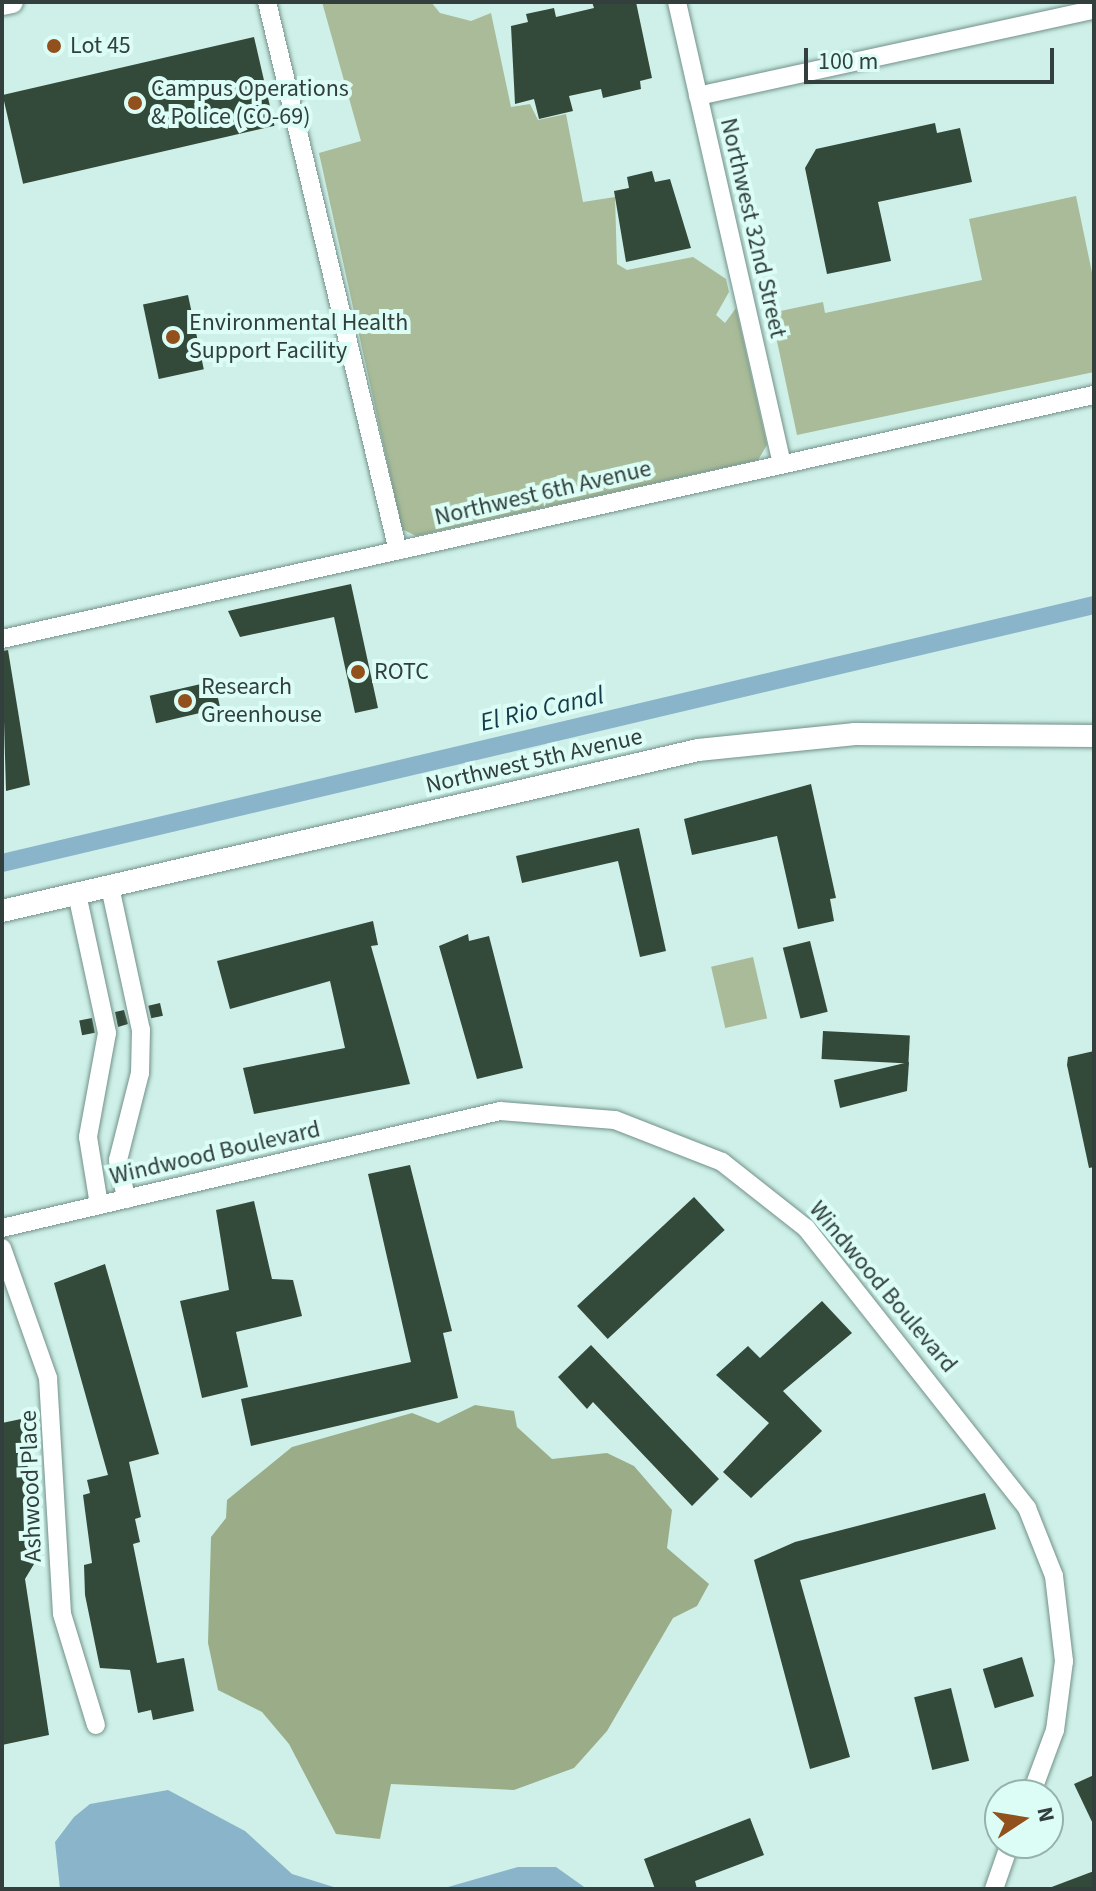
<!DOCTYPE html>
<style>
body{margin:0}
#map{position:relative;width:1096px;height:1891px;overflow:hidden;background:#cef0e8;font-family:"Source Sans 3",sans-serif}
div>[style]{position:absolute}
.green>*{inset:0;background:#a9bb98;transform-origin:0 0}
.forest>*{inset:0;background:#9aac88}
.water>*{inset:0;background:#8ab4c9}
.canal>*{height:18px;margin:-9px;padding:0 9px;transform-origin:9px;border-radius:9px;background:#8ab4c9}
.building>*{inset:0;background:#33493a;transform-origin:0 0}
.roads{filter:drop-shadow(0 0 2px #729189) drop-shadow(0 0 2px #729189)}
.minor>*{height:18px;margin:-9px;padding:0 9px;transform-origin:9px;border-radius:9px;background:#fff}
.tertiary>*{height:22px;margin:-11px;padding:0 11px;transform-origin:11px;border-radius:11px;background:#fff}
.dots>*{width:22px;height:22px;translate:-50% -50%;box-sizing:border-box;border:4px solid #dbfdf5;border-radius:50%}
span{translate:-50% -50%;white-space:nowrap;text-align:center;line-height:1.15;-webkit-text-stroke:8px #dbfdf5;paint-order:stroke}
.poi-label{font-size:24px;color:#323f3c}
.left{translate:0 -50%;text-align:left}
.street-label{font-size:24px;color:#323f3c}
.water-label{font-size:26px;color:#153a4a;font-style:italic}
.frame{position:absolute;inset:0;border:4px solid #323f3c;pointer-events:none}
.north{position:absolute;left:984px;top:1779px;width:80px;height:80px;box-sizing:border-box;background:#dbfdf5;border:2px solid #97b1ab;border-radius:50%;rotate:78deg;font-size:22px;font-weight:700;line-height:32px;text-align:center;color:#323f3c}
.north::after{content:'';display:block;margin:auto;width:28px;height:36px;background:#91501c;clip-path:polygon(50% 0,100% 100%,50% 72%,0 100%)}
.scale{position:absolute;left:804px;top:48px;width:250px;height:36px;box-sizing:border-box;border:4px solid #323f3c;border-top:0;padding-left:10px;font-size:24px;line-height:28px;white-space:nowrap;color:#323f3c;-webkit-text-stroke:6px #dbfdf5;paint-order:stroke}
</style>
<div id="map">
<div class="green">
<div style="clip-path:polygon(322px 2px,431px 2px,440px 13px,471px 21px,491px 13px,511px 107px,530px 104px,538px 120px,566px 114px,583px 202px,615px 197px,617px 264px,627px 270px,693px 257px,726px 279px,729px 292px,716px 315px,725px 323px,736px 308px,767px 445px,758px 460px,416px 536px,402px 529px,319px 153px,361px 141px)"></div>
<div style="clip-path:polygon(1076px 196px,1094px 282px,1094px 372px,797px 435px,771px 313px,823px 302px,825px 313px,982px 280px,969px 219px)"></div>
<div style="left:753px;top:957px;width:63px;height:43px;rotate:77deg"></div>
</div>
<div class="forest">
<div style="clip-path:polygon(475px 1405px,514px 1411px,517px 1427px,552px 1459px,607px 1453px,634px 1466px,672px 1510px,667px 1548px,709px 1584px,697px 1606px,673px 1618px,607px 1731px,574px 1768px,514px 1790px,391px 1784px,380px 1839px,336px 1834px,289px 1744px,262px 1712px,218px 1690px,208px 1643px,211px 1537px,226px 1518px,227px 1500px,292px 1447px,412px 1413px,438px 1423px)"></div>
</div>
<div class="water">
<div style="clip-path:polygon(168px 1790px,245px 1831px,292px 1874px,340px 1889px,60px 1889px,55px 1842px,74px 1817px,90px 1804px)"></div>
<div style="clip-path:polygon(518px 1867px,556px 1867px,587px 1889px,441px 1889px)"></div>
</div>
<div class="canal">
<div style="left:2px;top:863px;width:1122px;rotate:-13.29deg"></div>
</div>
<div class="building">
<div style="clip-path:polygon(592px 2px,636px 2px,652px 78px,640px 81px,641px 89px,603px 98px,601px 89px,569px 96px,573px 111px,539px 119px,534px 99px,515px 104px,511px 26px,528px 22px,526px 14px,554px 8px,556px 17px,594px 8px)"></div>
<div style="left:254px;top:37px;width:91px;height:258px;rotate:77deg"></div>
<div style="clip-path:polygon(935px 123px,937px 133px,960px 128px,972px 182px,878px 202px,891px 261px,827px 274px,805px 168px,816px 149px)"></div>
<div style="clip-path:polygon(652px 171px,655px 182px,670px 179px,691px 248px,626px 262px,614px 191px,629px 188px,627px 177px)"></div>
<div style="left:188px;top:295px;width:76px;height:46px;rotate:78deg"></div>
<div style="clip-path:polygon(351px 584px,378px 708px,355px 713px,334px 617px,240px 637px,228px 611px)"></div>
<div style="clip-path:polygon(8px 650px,30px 785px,6px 791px,2px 651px)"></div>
<div style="left:214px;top:681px;width:28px;height:66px;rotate:77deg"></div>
<div style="clip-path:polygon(811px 784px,836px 898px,830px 899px,834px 921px,798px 929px,777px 836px,692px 855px,684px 819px)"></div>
<div style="clip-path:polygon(639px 828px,666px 951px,640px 957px,618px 861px,522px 883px,516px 856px)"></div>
<div style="clip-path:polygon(373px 921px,378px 945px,371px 946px,410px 1084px,254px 1114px,243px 1068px,345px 1048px,330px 981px,230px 1009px,217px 961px)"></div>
<div style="clip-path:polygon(468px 934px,469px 941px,489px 936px,523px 1068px,477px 1079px,439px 946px)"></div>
<div style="left:810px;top:941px;width:73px;height:28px;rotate:76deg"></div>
<div style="left:160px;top:1003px;width:13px;height:12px;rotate:77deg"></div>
<div style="clip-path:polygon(124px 1010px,128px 1024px,118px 1027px,115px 1012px)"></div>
<div style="left:92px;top:1018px;width:15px;height:13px;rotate:79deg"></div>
<div style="left:823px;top:1031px;width:87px;height:28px;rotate:3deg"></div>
<div style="clip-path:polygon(1094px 1051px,1094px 1167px,1089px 1168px,1067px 1065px,1068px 1057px)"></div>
<div style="clip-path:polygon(909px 1062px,907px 1091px,840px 1108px,834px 1080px)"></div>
<div style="clip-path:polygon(410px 1165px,452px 1331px,443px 1333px,458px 1398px,251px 1446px,241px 1399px,411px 1362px,368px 1174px)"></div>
<div style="left:694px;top:1197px;width:45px;height:160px;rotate:47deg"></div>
<div style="clip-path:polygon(254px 1201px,272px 1279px,293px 1280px,302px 1316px,236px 1332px,248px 1387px,202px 1398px,180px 1301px,229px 1290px,216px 1210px)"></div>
<div style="clip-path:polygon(105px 1264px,159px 1454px,129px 1462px,141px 1517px,135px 1519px,140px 1542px,133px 1544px,157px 1663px,184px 1658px,194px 1711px,153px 1720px,151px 1710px,138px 1713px,130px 1670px,100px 1668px,85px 1595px,84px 1565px,92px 1563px,83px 1495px,90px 1493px,87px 1480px,108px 1475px,54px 1283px)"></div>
<div style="clip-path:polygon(822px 1301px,852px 1333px,783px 1391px,822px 1431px,751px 1498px,723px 1472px,769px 1423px,716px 1375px,748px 1346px,760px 1358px)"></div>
<div style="clip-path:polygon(591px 1345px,719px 1479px,692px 1506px,593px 1402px,587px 1409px,558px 1377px)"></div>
<div style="clip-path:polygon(21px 1419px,32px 1497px,24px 1499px,34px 1564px,25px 1579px,49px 1735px,2px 1745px,2px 1423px)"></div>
<div style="clip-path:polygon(985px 1493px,996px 1529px,800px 1580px,850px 1757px,810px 1769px,754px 1560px,795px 1542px)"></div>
<div style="left:1022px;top:1657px;width:41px;height:41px;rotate:73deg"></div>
<div style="left:951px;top:1688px;width:75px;height:38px;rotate:76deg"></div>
<div style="clip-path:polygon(1094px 1775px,1094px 1826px,1074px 1784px)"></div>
<div style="clip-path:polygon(750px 1818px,764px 1855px,695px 1881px,697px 1889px,655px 1889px,644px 1859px)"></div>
<div style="clip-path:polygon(1094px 1871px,1094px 1889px,1049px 1889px,1049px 1888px)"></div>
</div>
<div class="roads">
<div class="minor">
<div style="left:267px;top:2px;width:564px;rotate:76.58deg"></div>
<div style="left:677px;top:2px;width:474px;rotate:77.2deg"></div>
<div style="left:698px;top:96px;width:405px;rotate:-12.3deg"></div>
<div style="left:2px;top:639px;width:1119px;rotate:-12.6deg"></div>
<div style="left:110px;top:887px;width:146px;rotate:77.8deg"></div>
<div style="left:141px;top:1030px;width:43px;rotate:91.3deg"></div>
<div style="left:140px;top:1073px;width:90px;rotate:104.2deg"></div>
<div style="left:118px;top:1160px;width:40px;rotate:78deg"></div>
<div style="left:77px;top:894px;width:142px;rotate:77.8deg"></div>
<div style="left:107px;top:1033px;width:106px;rotate:100.4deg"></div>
<div style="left:88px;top:1137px;width:69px;rotate:80.8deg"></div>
<div style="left:2px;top:1228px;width:512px;rotate:-13.22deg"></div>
<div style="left:500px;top:1111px;width:115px;rotate:4.5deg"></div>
<div style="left:615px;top:1120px;width:115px;rotate:21.4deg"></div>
<div style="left:722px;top:1162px;width:107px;rotate:38.2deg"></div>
<div style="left:806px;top:1228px;width:357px;rotate:51.7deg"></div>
<div style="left:1027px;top:1508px;width:73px;rotate:68.3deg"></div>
<div style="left:1054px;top:1576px;width:86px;rotate:83.3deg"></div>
<div style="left:1064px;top:1661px;width:70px;rotate:97.4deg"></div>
<div style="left:1055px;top:1730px;width:69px;rotate:110.3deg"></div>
<div style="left:2px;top:1248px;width:138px;rotate:70.5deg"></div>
<div style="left:48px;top:1378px;width:236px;rotate:86.6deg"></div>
<div style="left:62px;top:1614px;width:116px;rotate:73deg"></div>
<div style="left:994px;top:1889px;width:49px;rotate:-70.8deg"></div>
</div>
<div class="tertiary">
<div style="left:2px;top:4px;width:10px;rotate:-11deg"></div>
<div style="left:2px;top:911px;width:714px;rotate:-13.02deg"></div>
<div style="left:698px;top:750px;width:158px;rotate:-5.8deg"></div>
<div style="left:855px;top:734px;width:239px;rotate:0.5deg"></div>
</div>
</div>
<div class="dots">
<div style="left:54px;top:46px;background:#91501c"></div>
<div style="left:135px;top:103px;background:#91501c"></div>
<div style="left:173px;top:337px;background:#91501c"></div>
<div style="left:358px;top:672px;background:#91501c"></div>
<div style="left:185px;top:701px;background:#91501c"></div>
</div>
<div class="poi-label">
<span class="left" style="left:70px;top:46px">Lot 45</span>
<span class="left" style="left:151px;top:103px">Campus Operations<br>&amp; Police (CO-69)</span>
<span class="left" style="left:189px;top:337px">Environmental Health<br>Support Facility</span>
<span class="left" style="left:374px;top:672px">ROTC</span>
<span class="left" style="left:201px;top:701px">Research<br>Greenhouse</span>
</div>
<div class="street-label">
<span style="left:753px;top:228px;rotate:77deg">Northwest 32nd Street</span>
<span style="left:543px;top:493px;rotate:-13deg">Northwest 6th Avenue</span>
<span style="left:534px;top:761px;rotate:-13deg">Northwest 5th Avenue</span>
<span style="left:215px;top:1153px;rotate:-13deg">Windwood Boulevard</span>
<span style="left:883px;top:1287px;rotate:50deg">Windwood Boulevard</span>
<span style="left:31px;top:1486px;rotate:-92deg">Ashwood Place</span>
</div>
<div class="water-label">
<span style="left:542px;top:709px;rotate:-13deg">El Rio Canal</span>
</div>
<div class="frame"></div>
<div class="north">N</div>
<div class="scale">100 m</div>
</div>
